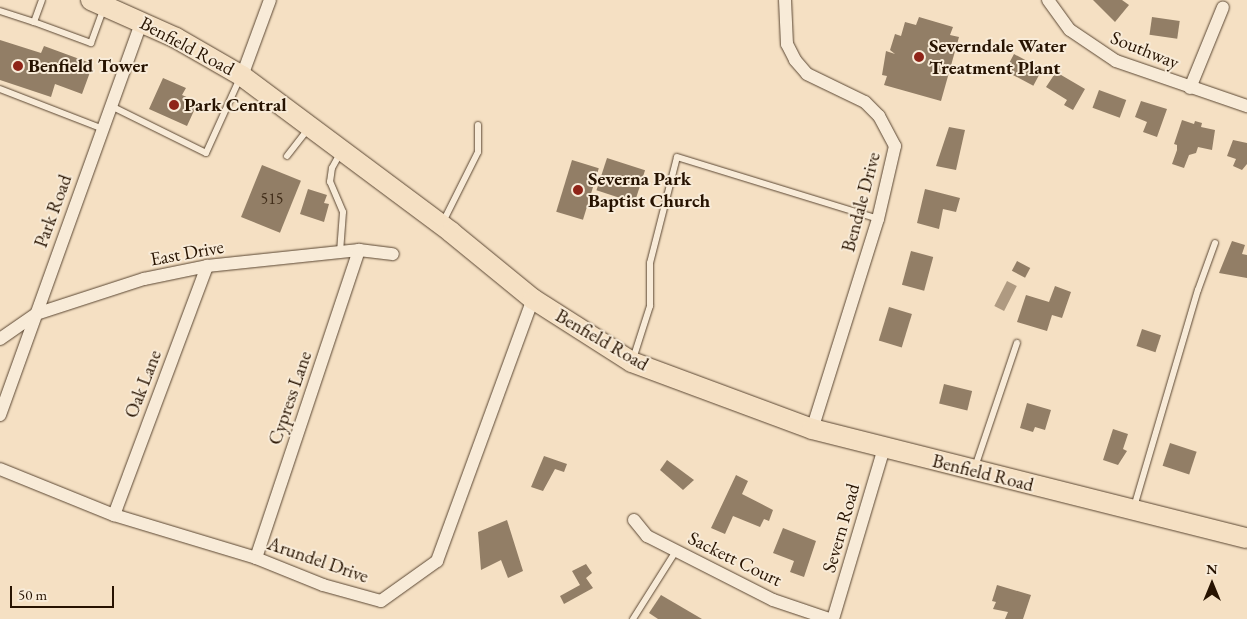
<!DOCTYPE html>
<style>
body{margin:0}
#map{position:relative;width:1247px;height:619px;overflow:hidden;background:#f5e0c3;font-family:"EB Garamond",serif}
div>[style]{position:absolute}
.water>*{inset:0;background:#af9a81;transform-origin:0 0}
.building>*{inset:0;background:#927e66;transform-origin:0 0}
.roads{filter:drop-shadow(0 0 1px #5a4632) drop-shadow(0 0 1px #5a4632)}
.lane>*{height:6px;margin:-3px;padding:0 3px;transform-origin:3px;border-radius:3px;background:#f8ebd8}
.street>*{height:12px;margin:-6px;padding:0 6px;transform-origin:6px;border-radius:6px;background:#f8ebd8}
.primary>*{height:20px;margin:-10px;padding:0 10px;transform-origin:10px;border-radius:10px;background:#f5e0c3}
.dots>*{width:14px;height:14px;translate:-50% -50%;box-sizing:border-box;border:2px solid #f8ebd8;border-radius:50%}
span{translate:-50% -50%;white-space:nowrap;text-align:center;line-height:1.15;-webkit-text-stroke:4px #f8ebd8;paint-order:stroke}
.number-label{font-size:16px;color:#422e1a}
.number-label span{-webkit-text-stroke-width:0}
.street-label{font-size:19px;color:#271301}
.poi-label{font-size:19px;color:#271301;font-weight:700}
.left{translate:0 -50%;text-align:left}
.north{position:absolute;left:1187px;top:559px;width:50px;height:50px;-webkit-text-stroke:4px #f8ebd8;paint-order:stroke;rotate:0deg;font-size:14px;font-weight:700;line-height:20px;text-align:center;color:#271301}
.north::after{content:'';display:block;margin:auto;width:18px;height:22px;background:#271301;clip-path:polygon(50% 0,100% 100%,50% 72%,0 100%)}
.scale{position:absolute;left:10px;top:586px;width:104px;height:22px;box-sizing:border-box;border:2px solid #271301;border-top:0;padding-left:6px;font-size:15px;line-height:18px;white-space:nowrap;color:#271301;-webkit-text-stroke:4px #f8ebd8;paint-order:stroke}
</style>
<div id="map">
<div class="water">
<div style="left:1007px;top:281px;width:11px;height:28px;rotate:27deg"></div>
</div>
<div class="building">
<div style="clip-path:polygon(1093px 0,1122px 0,1129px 5px,1115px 22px)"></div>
<div style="clip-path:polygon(919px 17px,953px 27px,950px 35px,959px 37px,941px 101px,884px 85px,887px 76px,882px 75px,886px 51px,895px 54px,890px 50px,895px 34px,901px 36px,905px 22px,916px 25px)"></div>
<div style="left:1152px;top:17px;width:28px;height:18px;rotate:8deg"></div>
<div style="clip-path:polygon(0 40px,41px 53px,44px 46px,93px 64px,82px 94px,55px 84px,51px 97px,0 80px)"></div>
<div style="left:1014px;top:54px;width:32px;height:19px;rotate:28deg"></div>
<div style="clip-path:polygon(1056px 72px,1085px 89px,1073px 110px,1064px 105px,1067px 100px,1046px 87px)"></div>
<div style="clip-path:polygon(163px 78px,186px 88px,182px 95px,198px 102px,187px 126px,149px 109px)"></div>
<div style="left:1099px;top:90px;width:29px;height:19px;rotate:20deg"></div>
<div style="clip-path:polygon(1141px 101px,1167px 109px,1157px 137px,1143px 132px,1147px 122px,1135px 117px)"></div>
<div style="clip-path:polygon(1182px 120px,1194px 124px,1195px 121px,1202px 123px,1201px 127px,1215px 130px,1212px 150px,1198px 147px,1196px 153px,1189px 155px,1184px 168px,1172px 164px,1177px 150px,1177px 145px,1174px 144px)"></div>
<div style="clip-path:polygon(949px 127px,965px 130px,956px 170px,936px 166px)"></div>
<div style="clip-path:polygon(1233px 140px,1247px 143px,1247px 164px,1242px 170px,1233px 166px,1236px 159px,1227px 156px)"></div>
<div style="left:607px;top:158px;width:40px;height:34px;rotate:18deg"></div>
<div style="left:572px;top:160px;width:28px;height:54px;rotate:17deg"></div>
<div style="left:262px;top:165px;width:42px;height:56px;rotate:22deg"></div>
<div style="clip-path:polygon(308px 189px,327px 195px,324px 203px,329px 204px,324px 222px,300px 214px)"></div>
<div style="clip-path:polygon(925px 189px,960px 198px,956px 212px,943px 209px,939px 229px,917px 223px)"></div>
<div style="clip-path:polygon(1232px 241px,1245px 245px,1242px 254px,1247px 255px,1247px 278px,1219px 273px)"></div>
<div style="left:911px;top:251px;width:23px;height:35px;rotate:15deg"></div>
<div style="left:1017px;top:261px;width:15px;height:11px;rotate:28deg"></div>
<div style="clip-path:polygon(1055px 286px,1071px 292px,1062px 318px,1052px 315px,1047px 331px,1017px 322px,1026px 295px,1049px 302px)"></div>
<div style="left:889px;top:307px;width:24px;height:35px;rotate:17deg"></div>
<div style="left:1142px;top:329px;width:20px;height:18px;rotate:18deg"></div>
<div style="left:944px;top:384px;width:29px;height:20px;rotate:14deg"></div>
<div style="clip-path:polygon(1027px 403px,1051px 410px,1045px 430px,1035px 427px,1033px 432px,1020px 428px)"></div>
<div style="clip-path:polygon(1113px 429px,1128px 434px,1123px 449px,1127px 451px,1118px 465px,1103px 460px)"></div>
<div style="left:1170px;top:443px;width:28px;height:24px;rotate:18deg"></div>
<div style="clip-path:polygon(544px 456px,567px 464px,564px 472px,555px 469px,543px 491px,531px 487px)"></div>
<div style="clip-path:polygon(667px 460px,694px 480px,683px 490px,660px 470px)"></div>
<div style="clip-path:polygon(736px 475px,748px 481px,742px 494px,773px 510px,769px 521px,764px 519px,760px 527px,733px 516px,725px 534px,711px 528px)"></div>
<div style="clip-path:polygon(507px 520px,523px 571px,508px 578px,501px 560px,481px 570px,478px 532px)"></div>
<div style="clip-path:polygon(783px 528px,816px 541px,804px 577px,790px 572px,794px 561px,773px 553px)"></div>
<div style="clip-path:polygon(586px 564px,592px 573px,586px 578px,593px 588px,564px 604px,560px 596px,580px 585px,572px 571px)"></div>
<div style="clip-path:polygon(997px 585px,1031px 595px,1023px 619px,1005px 619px,1008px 612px,993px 609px,996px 602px,992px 601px)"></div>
<div style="clip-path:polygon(661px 595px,702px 619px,658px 619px,649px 613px)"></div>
</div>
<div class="roads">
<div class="lane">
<div style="left:0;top:11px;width:36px;rotate:18deg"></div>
<div style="left:34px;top:22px;width:23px;rotate:-70deg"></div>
<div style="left:34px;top:22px;width:61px;rotate:20.2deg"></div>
<div style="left:91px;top:43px;width:37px;rotate:-70deg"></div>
<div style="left:0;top:89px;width:110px;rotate:21.2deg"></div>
<div style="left:111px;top:106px;width:106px;rotate:26.3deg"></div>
<div style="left:206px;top:153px;width:82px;rotate:-65.6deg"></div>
<div style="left:287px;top:156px;width:34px;rotate:-52deg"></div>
<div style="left:442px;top:224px;width:80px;rotate:-63.4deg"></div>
<div style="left:478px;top:152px;width:27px;rotate:-90deg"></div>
<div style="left:340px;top:252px;width:40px;rotate:-85.7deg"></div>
<div style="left:343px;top:212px;width:33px;rotate:-113deg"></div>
<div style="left:330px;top:182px;width:14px;rotate:-82deg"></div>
<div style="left:332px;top:168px;width:18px;rotate:-61deg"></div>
<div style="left:633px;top:359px;width:56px;rotate:-72.2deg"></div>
<div style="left:650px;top:306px;width:43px;rotate:-90deg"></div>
<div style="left:650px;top:263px;width:109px;rotate:-75.7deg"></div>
<div style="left:677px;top:157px;width:210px;rotate:17.1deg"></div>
<div style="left:975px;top:467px;width:131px;rotate:-71.3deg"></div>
<div style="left:1134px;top:507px;width:226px;rotate:-73.6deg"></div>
<div style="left:1198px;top:290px;width:50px;rotate:-70.1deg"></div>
<div style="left:633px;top:619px;width:80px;rotate:-57.7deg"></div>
</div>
<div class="street">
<div style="left:785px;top:0;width:44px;rotate:87.4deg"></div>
<div style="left:787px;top:44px;width:18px;rotate:63deg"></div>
<div style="left:795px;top:60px;width:18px;rotate:49deg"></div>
<div style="left:807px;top:74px;width:64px;rotate:25.8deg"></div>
<div style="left:865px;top:102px;width:20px;rotate:45deg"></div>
<div style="left:879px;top:116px;width:34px;rotate:62deg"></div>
<div style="left:895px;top:146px;width:75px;rotate:103.1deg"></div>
<div style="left:878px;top:219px;width:220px;rotate:107.4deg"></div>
<div style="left:1048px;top:0;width:37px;rotate:54deg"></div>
<div style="left:1070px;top:30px;width:55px;rotate:34deg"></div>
<div style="left:1116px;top:61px;width:139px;rotate:19deg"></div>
<div style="left:242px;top:76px;width:81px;rotate:-69.8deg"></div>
<div style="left:1190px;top:88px;width:87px;rotate:-67.8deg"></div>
<div style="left:0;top:339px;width:44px;rotate:-34.8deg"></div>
<div style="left:36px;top:314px;width:114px;rotate:-18deg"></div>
<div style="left:144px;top:279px;width:64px;rotate:-11.7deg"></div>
<div style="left:207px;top:266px;width:153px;rotate:-6deg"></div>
<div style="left:359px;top:250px;width:34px;rotate:7deg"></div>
<div style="left:0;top:415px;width:419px;rotate:-70.2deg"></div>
<div style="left:0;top:469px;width:123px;rotate:22deg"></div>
<div style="left:114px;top:515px;width:148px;rotate:16.8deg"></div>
<div style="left:256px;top:558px;width:72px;rotate:21.9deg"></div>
<div style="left:323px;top:585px;width:60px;rotate:15.4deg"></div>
<div style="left:381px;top:601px;width:69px;rotate:-35.5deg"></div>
<div style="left:437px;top:561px;width:279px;rotate:-69.9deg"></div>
<div style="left:114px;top:515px;width:266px;rotate:-69.5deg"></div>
<div style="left:634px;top:520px;width:21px;rotate:51deg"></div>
<div style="left:647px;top:536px;width:141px;rotate:26.9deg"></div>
<div style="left:773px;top:600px;width:59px;rotate:18.7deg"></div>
<div style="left:256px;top:558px;width:325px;rotate:-71.5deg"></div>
<div style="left:833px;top:619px;width:178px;rotate:-73.4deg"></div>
</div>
<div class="primary">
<div style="left:91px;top:0;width:93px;rotate:24.1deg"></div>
<div style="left:176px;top:38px;width:76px;rotate:29.9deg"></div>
<div style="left:242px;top:76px;width:261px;rotate:36.7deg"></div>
<div style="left:451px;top:232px;width:106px;rotate:39.3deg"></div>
<div style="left:533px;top:299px;width:117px;rotate:32.5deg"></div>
<div style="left:632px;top:362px;width:192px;rotate:20.4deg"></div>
<div style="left:812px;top:429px;width:448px;rotate:14.1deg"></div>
</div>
</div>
<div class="dots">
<div style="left:919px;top:57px;background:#8f2418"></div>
<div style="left:18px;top:66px;background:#8f2418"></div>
<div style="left:174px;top:105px;background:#8f2418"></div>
<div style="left:578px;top:190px;background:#8f2418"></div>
</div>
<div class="number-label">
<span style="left:272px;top:199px">515</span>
</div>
<div class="street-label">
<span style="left:187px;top:46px;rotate:28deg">Benfield Road</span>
<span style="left:1145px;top:50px;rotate:22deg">Southway</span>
<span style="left:861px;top:202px;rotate:-75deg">Bendale Drive</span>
<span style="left:53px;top:211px;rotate:-70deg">Park Road</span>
<span style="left:187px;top:253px;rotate:-10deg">East Drive</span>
<span style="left:602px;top:340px;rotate:30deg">Benfield Road</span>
<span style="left:143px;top:384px;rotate:-69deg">Oak Lane</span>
<span style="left:290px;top:398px;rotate:-71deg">Cypress Lane</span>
<span style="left:983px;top:473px;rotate:14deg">Benfield Road</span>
<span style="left:841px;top:528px;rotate:-74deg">Severn Road</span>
<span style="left:735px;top:559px;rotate:26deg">Sackett Court</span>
<span style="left:318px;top:560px;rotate:19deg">Arundel Drive</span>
</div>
<div class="poi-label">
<span class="left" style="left:929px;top:57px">Severndale Water<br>Treatment Plant</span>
<span class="left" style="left:28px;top:66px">Benfield Tower</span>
<span class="left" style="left:184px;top:105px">Park Central</span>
<span class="left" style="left:588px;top:190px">Severna Park<br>Baptist Church</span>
</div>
<div class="north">N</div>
<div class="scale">50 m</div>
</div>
